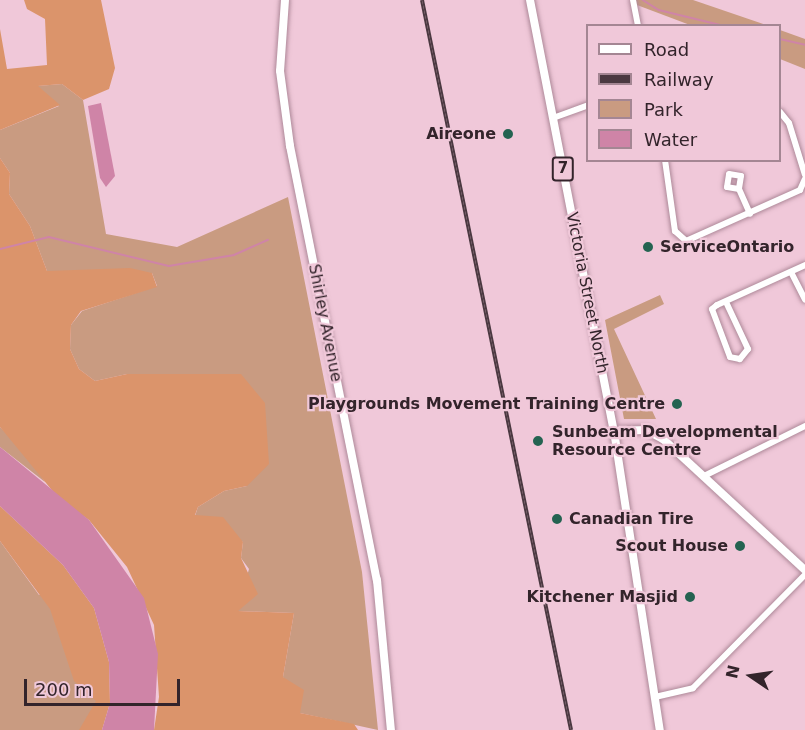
<!DOCTYPE html>
<style>
body{margin:0}
#map{position:relative;width:805px;height:730px;overflow:hidden;background:#f0c8d9;font-family:"DejaVu Sans",sans-serif}
div>[style]{position:absolute}
.green>*{inset:0;background:#c99b81}
.forest>*{inset:0;background:#db946b}
.water>*{inset:0;background:#cf84a7}
.stream>*{height:1.5px;margin:-0.75px;padding:0 0.75px;transform-origin:0.75px;border-radius:0.75px;background:#cf84a7}
.roads{filter:drop-shadow(0 0 2px #ae8999) drop-shadow(0 0 2px #ae8999)}
.minor>*{height:6px;margin:-3px;padding:0 3px;transform-origin:3px;border-radius:3px;background:#fff}
.major>*{height:8px;margin:-4px;padding:0 4px;transform-origin:4px;border-radius:4px;background:#fff}
.rail>*{height:4px;margin-top:-2px;transform-origin:0;background:repeating-linear-gradient(90deg,#f0c8d9 0 4.5px,#4b3941 0 9px);box-sizing:border-box;border-block:2px solid #4b3941}
.dots>*{width:16px;height:16px;translate:-50% -50%;box-sizing:border-box;border:3px solid #f0c8d9;border-radius:50%}
span{translate:-50% -50%;white-space:nowrap;text-align:center;line-height:1.15;-webkit-text-stroke:4.5px #f0c8d9;paint-order:stroke}
.shield-label span{padding:2px 4px;background:#f0c8d9;border:2px solid;border-radius:4px;-webkit-text-stroke-width:0}
.shield-label{font-size:15px;color:#33242b;font-weight:700}
.poi-label{font-size:16px;color:#33242b;font-weight:700}
.right{translate:-100% -50%;text-align:right}
.left{translate:0 -50%;text-align:left}
.street-label{font-size:16px;color:#33242b}
.legend{position:absolute;left:586px;top:24px;width:195px;height:138px;box-sizing:border-box;background:#f0c8d9;border:2px solid #a48693;margin:0;padding:8px 10px;list-style:none;font-size:18px;color:#33242b}
.legend li{display:flex;align-items:center;gap:12px;height:30px}
.legend b{width:30px;border:2px solid #a48693}
.north{position:absolute;left:721px;top:646px;width:60px;height:60px;-webkit-text-stroke:4px #f0c8d9;paint-order:stroke;rotate:283deg;font-size:16px;font-weight:700;line-height:24px;text-align:center;color:#33242b}
.north::after{content:'';display:block;margin:auto;width:21px;height:27px;background:#33242b;clip-path:polygon(50% 0,100% 100%,50% 72%,0 100%)}
.scale{position:absolute;left:24px;top:679px;width:156px;height:27px;box-sizing:border-box;border:3px solid #33242b;border-top:0;padding-left:8px;font-size:18px;line-height:21px;white-space:nowrap;color:#33242b;-webkit-text-stroke:4px #f0c8d9;paint-order:stroke}
</style>
<div id="map">
<div class="green">
<div style="clip-path:polygon(636px 0,693px 0,766px 25px,690px 25px,637px 5px)"></div>
<div style="clip-path:polygon(780px 30px,805px 39px,805px 69px,780px 59px)"></div>
<div style="clip-path:polygon(62px 84px,83px 100px,106px 234px,177px 247px,288px 197px,362px 572px,378px 730px,300px 713px,283px 677px,294px 613px,237px 611px,249px 569px,241px 558px,243px 542px,195px 516px,198px 507px,224px 491px,247px 486px,241px 374px,127px 374px,95px 381px,79px 369px,70px 349px,71px 325px,82px 311px,157px 286px,152px 273px,47px 271px,30px 226px,9px 194px,10px 173px,0 158px,0 130px,59px 106px,37px 86px)"></div>
<div style="clip-path:polygon(660px 295px,664px 304px,614px 329px,656px 419px,624px 419px,605px 320px)"></div>
<div style="clip-path:polygon(0 427px,28px 455px,45px 482px,0 447px)"></div>
<div style="clip-path:polygon(0 541px,39px 595px,82px 592px,102px 730px,0 730px)"></div>
</div>
<div class="forest">
<div style="clip-path:polygon(24px 0,101px 0,115px 68px,109px 89px,83px 100px,62px 84px,38px 86px,60px 105px,0 130px,0 29px,7px 69px,47px 65px,45px 19px,27px 9px)"></div>
<div style="clip-path:polygon(0 158px,10px 173px,9px 194px,30px 226px,47px 271px,130px 268px,152px 273px,157px 287px,81px 311px,71px 325px,70px 349px,79px 369px,95px 381px,127px 374px,241px 374px,265px 403px,269px 464px,247px 486px,224px 491px,198px 507px,195px 515px,223px 517px,243px 542px,241px 558px,258px 594px,238px 611px,294px 613px,283px 677px,304px 690px,300px 713px,354px 724px,358px 730px,154px 730px,159px 697px,154px 625px,127px 567px,89px 520px,60px 500px,0 427px)"></div>
<div style="clip-path:polygon(0 506px,63px 565px,94px 608px,109px 662px,110px 703px,102px 730px,79px 730px,96px 701px,74px 681px,50px 609px,0 541px)"></div>
</div>
<div class="water">
<div style="clip-path:polygon(101px 103px,115px 176px,106px 187px,100px 178px,88px 106px)"></div>
<div style="clip-path:polygon(0 447px,89px 520px,144px 598px,158px 654px,154px 730px,102px 730px,110px 703px,109px 662px,94px 608px,63px 565px,0 506px)"></div>
</div>
<div class="stream">
<div style="left:643px;top:0;width:19px;rotate:32deg"></div>
<div style="left:659px;top:10px;width:67px;rotate:13.8deg"></div>
<div style="left:780px;top:39px;width:26px;rotate:13deg"></div>
<div style="left:0;top:249px;width:50px;rotate:-13.8deg"></div>
<div style="left:49px;top:237px;width:123px;rotate:13.6deg"></div>
<div style="left:169px;top:266px;width:66px;rotate:-9.6deg"></div>
<div style="left:234px;top:255px;width:37px;rotate:-24deg"></div>
</div>
<div class="roads">
<div class="minor">
<div style="left:633px;top:0;width:26px;rotate:79deg"></div>
<div style="left:780px;top:112px;width:14px;rotate:51deg"></div>
<div style="left:789px;top:123px;width:54px;rotate:72.9deg"></div>
<div style="left:553px;top:118px;width:37px;rotate:-20deg"></div>
<div style="left:665px;top:160px;width:72px;rotate:82deg"></div>
<div style="left:675px;top:231px;width:15px;rotate:42deg"></div>
<div style="left:686px;top:241px;width:125px;rotate:-24.1deg"></div>
<div style="left:800px;top:190px;width:12px;rotate:-66deg"></div>
<div style="left:739px;top:189px;width:12px;rotate:-171deg"></div>
<div style="left:727px;top:187px;width:13px;rotate:-81deg"></div>
<div style="left:729px;top:174px;width:12px;rotate:9deg"></div>
<div style="left:741px;top:176px;width:13px;rotate:99deg"></div>
<div style="left:739px;top:189px;width:27px;rotate:66deg"></div>
<div style="left:791px;top:272px;width:31px;rotate:63deg"></div>
<div style="left:726px;top:302px;width:52px;rotate:64.9deg"></div>
<div style="left:748px;top:349px;width:13px;rotate:129deg"></div>
<div style="left:740px;top:359px;width:10px;rotate:-169deg"></div>
<div style="left:730px;top:357px;width:51px;rotate:-110.6deg"></div>
<div style="left:712px;top:309px;width:6px;rotate:-39deg"></div>
<div style="left:717px;top:305px;width:97px;rotate:-24.4deg"></div>
<div style="left:704px;top:476px;width:113px;rotate:-26.3deg"></div>
<div style="left:655px;top:697px;width:39px;rotate:-13deg"></div>
<div style="left:693px;top:688px;width:159px;rotate:-45.3deg"></div>
</div>
<div class="major">
<div style="left:285px;top:0;width:71px;rotate:94deg"></div>
<div style="left:280px;top:71px;width:76px;rotate:82.4deg"></div>
<div style="left:290px;top:146px;width:443px;rotate:78.7deg"></div>
<div style="left:377px;top:580px;width:151px;rotate:84.7deg"></div>
<div style="left:530px;top:0;width:439px;rotate:79deg"></div>
<div style="left:614px;top:431px;width:303px;rotate:81.3deg"></div>
<div style="left:614px;top:431px;width:32px;rotate:-2deg"></div>
<div style="left:646px;top:430px;width:19px;rotate:28deg"></div>
<div style="left:663px;top:439px;width:193px;rotate:42.7deg"></div>
</div>
</div>
<div class="rail">
<div style="left:422px;top:0;width:745px;rotate:78.46deg"></div>
</div>
<div class="dots">
<div style="left:508px;top:134px;background:#246351"></div>
<div style="left:648px;top:247px;background:#246351"></div>
<div style="left:677px;top:404px;background:#246351"></div>
<div style="left:538px;top:441px;background:#246351"></div>
<div style="left:557px;top:519px;background:#246351"></div>
<div style="left:740px;top:546px;background:#246351"></div>
<div style="left:690px;top:597px;background:#246351"></div>
</div>
<div class="shield-label">
<span style="left:563px;top:169px">7</span>
</div>
<div class="poi-label">
<span class="right" style="left:496px;top:134px">Aireone</span>
<span class="left" style="left:660px;top:247px">ServiceOntario</span>
<span class="right" style="left:665px;top:404px">Playgrounds Movement Training Centre</span>
<span class="left" style="left:552px;top:441px">Sunbeam Developmental<br>Resource Centre</span>
<span class="left" style="left:569px;top:519px">Canadian Tire</span>
<span class="right" style="left:728px;top:546px">Scout House</span>
<span class="right" style="left:678px;top:597px">Kitchener Masjid</span>
</div>
<div class="street-label">
<span style="left:587px;top:293px;rotate:79deg">Victoria Street North</span>
<span style="left:325px;top:323px;rotate:79deg">Shirley Avenue</span>
</div>
<ul class="legend">
<li><b style="height:8px;background:#fff"></b>Road</li>
<li><b style="height:8px;background:#4b3941"></b>Railway</li>
<li><b style="height:16px;background:#c99b81"></b>Park</li>
<li><b style="height:16px;background:#cf84a7"></b>Water</li>
</ul>
<div class="north">N</div>
<div class="scale">200 m</div>
</div>
